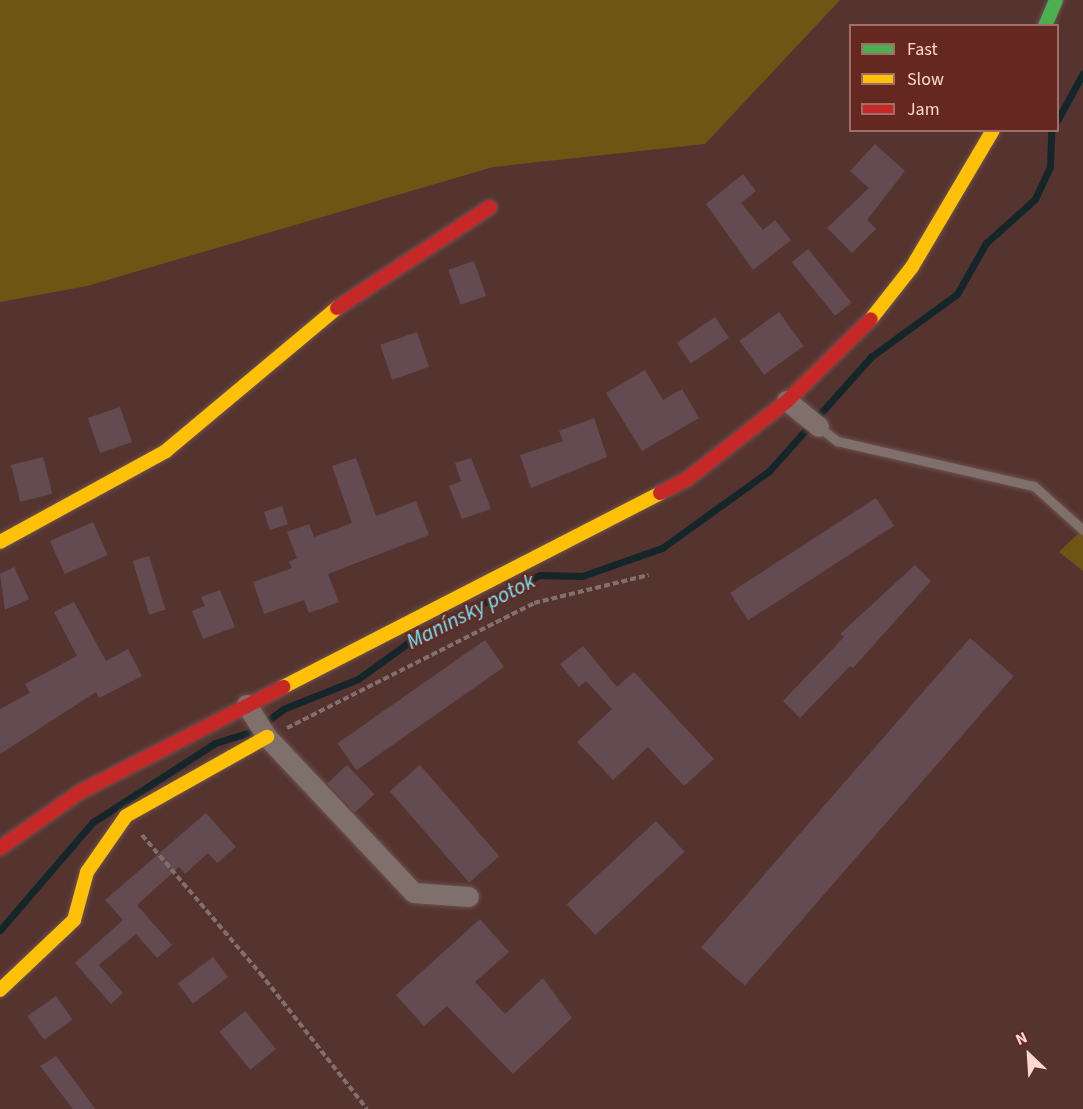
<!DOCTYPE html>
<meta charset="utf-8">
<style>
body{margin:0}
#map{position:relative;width:1083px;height:1109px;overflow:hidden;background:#553430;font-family:"Source Sans 3",sans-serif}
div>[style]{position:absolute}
.green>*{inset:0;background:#6e5514}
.stream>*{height:7px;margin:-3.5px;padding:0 3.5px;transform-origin:3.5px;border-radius:3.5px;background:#14262a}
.building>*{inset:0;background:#644b52;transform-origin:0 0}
.path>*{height:4px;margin-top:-2px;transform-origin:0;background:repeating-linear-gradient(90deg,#83706d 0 6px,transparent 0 9px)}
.roads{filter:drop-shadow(0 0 2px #6d514d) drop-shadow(0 0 2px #6d514d)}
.lane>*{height:9px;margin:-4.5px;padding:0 4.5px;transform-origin:4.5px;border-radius:4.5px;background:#80706c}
.street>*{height:20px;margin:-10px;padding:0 10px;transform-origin:10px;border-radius:10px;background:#80706c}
.fast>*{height:14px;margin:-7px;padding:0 7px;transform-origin:7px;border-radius:7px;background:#4caf50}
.slow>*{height:14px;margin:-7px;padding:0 7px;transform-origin:7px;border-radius:7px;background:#ffc107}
.jam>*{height:14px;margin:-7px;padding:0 7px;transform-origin:7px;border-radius:7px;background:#c62828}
span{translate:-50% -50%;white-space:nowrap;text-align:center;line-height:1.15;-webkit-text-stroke:4.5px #642821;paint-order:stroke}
.water-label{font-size:22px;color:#6fe4f6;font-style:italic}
.legend{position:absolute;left:849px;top:24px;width:210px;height:108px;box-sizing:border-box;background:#642821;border:2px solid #a16e67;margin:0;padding:8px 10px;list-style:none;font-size:18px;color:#fdd7d0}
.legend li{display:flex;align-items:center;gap:12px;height:30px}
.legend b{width:30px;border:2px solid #a16e67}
.north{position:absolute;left:999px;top:1025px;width:60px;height:60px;-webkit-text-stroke:4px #642821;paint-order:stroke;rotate:335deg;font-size:16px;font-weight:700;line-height:24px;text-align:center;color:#fdd7d0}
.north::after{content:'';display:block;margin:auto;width:21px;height:27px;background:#fdd7d0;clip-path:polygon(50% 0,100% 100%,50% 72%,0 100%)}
</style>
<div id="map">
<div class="green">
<div style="clip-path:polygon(0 0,840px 0,705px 144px,493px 167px,87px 286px,0 302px)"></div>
<div style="clip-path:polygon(1083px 529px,1083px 571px,1059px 552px)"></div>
</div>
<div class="stream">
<div style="left:1058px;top:119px;width:52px;rotate:-61.5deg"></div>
<div style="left:262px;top:725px;width:26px;rotate:-37deg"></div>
<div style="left:283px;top:709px;width:81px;rotate:-21.8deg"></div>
<div style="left:358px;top:679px;width:75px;rotate:-35.8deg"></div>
<div style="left:419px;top:635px;width:135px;rotate:-26.4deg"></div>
<div style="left:540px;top:575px;width:42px;rotate:1.4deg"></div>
<div style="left:582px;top:576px;width:85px;rotate:-19.3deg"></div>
<div style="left:662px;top:548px;width:132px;rotate:-35.7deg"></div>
<div style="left:769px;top:471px;width:154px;rotate:-48.2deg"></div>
<div style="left:872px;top:356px;width:105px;rotate:-36.1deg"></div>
<div style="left:957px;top:294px;width:59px;rotate:-60.4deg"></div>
<div style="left:986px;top:243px;width:66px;rotate:-41.9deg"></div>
<div style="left:1035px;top:199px;width:35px;rotate:-65deg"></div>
<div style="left:1050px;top:167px;width:37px;rotate:-88deg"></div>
<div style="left:0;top:930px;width:143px;rotate:-49.3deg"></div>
<div style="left:93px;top:822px;width:145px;rotate:-32.9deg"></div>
<div style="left:215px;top:743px;width:37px;rotate:-17deg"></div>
</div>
<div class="building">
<div style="clip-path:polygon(875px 144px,905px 171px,867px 220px,876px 229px,852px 253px,827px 228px,869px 188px,850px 171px)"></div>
<div style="clip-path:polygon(743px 174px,756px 191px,741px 203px,763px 230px,775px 220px,791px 240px,753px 270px,706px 204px)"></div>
<div style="left:808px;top:249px;width:69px;height:21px;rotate:51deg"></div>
<div style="left:474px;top:261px;width:37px;height:27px;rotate:71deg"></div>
<div style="left:779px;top:312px;width:42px;height:49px;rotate:54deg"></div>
<div style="left:715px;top:317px;width:25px;height:46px;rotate:56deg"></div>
<div style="left:417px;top:332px;width:37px;height:39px;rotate:71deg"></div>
<div style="clip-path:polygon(645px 370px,663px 400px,682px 389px,699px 418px,642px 451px,606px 393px)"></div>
<div style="left:120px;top:407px;width:37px;height:34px;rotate:71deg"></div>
<div style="clip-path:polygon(594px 418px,607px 457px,531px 488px,520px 455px,563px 441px,559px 431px)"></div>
<div style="left:43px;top:457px;width:38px;height:33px;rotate:76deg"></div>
<div style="clip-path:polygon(356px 458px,376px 516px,416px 501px,429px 535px,328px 574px,339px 602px,309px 613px,304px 600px,264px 614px,253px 582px,292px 568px,289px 562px,297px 558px,287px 532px,309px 524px,314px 537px,352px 523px,332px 466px)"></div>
<div style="clip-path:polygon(471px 458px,491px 509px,462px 519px,449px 486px,461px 481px,455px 463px)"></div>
<div style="left:876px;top:498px;width:33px;height:174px;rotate:57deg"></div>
<div style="left:282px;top:506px;width:19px;height:19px;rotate:72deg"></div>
<div style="left:93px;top:522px;width:36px;height:47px;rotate:66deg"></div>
<div style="left:149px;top:556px;width:56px;height:17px;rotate:73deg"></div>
<div style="clip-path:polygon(915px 565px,931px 581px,853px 668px,850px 666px,800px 718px,783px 701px,844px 637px,840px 634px)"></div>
<div style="clip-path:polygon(14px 567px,29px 599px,5px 610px,0 574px)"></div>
<div style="clip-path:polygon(220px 590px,235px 627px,203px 639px,192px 611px,205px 606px,201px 597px)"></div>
<div style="clip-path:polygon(74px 602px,106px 661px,128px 649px,142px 676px,99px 698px,96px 692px,0 754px,0 709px,30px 693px,25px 684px,77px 656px,54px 612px)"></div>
<div style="left:970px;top:638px;width:58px;height:410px;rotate:41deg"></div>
<div style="left:485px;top:640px;width:33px;height:180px;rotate:55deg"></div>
<div style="clip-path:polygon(583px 646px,617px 687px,634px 672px,714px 759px,684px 786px,648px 747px,613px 780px,577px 742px,612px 709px,586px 681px,579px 687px,560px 664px)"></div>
<div style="left:347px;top:765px;width:40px;height:27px;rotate:47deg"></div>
<div style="left:420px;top:765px;width:121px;height:40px;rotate:49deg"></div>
<div style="clip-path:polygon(206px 813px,236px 847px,217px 863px,208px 853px,185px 874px,179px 867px,137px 905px,172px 945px,157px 958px,136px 934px,99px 965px,123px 993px,111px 1004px,75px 963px,123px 920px,105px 900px)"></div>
<div style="left:656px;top:821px;width:42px;height:122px;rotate:47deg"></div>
<div style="clip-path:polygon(480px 919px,509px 952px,475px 982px,505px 1014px,543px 978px,572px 1018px,513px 1074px,447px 1006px,424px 1026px,396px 995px)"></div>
<div style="left:213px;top:957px;width:25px;height:44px;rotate:53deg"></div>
<div style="left:56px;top:996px;width:29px;height:35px;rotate:55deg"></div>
<div style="left:245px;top:1011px;width:49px;height:33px;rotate:51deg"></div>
<div style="clip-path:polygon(56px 1056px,83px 1092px,95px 1109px,73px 1109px,40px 1066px)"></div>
</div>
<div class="path">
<div style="left:287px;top:728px;width:277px;rotate:-26.8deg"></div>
<div style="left:534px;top:603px;width:118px;rotate:-13.7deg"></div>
<div style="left:142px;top:835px;width:182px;rotate:49.5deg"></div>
<div style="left:260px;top:973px;width:173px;rotate:51.8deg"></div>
</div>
<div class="roads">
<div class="lane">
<div style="left:819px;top:427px;width:23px;rotate:38deg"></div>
<div style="left:837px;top:441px;width:202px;rotate:12.9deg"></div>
<div style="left:1034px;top:486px;width:66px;rotate:41.9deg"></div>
</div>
<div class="street">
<div style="left:787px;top:401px;width:41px;rotate:39.1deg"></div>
<div style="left:247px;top:705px;width:38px;rotate:58deg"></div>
<div style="left:267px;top:737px;width:214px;rotate:46.7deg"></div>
<div style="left:414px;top:893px;width:55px;rotate:4.2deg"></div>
</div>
<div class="fast">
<div style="left:1045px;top:26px;width:28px;rotate:-67deg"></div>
</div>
<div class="slow">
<div style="left:871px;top:319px;width:66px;rotate:-51.7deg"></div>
<div style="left:912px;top:267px;width:159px;rotate:-59.4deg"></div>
<div style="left:0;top:542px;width:189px;rotate:-28.7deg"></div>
<div style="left:166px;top:451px;width:223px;rotate:-39.9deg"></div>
<div style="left:283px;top:687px;width:424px;rotate:-27.2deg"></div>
<div style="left:0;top:990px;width:102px;rotate:-43.4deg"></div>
<div style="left:74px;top:920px;width:50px;rotate:-74.8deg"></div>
<div style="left:87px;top:872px;width:68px;rotate:-55.1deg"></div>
<div style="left:126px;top:816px;width:162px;rotate:-29.3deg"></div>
</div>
<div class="jam">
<div style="left:337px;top:308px;width:183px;rotate:-33.4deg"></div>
<div style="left:660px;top:493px;width:29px;rotate:-27deg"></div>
<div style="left:686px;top:480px;width:128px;rotate:-38deg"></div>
<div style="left:787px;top:401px;width:117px;rotate:-44.3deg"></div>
<div style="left:0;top:848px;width:98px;rotate:-35deg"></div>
<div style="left:80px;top:792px;width:229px;rotate:-27.3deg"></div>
</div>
</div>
<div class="water-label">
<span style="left:471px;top:612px;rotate:-27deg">Manínsky potok</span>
</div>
<ul class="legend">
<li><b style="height:8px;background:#4caf50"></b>Fast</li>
<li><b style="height:8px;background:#ffc107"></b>Slow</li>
<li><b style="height:8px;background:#c62828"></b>Jam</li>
</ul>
<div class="north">N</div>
</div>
